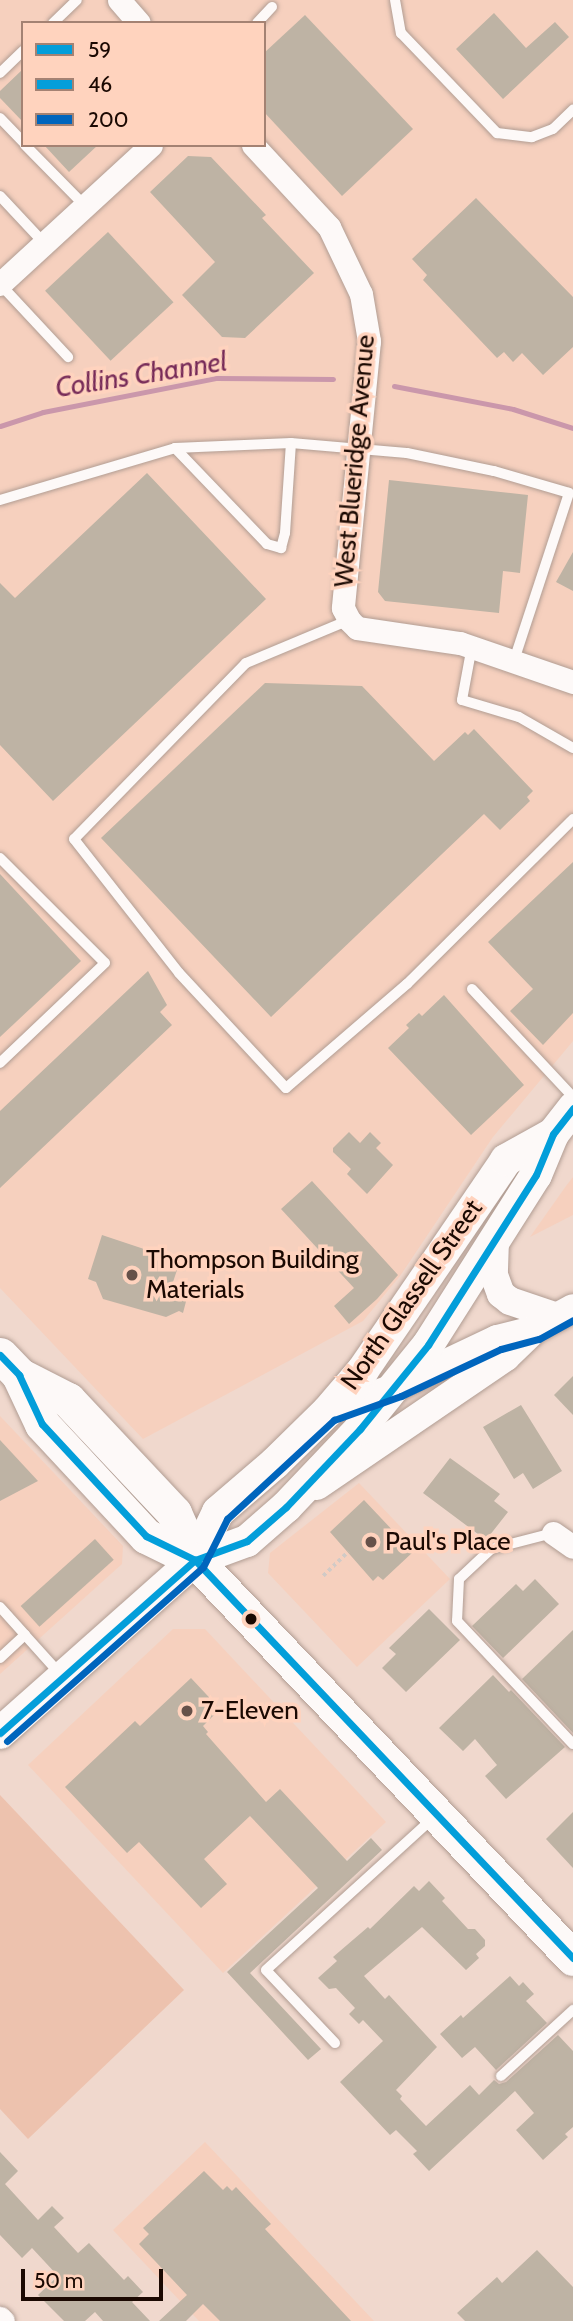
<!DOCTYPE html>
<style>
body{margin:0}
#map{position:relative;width:573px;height:2321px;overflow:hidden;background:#f0d8cd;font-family:Cabin,sans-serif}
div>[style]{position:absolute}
.built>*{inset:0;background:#f6d0be}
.green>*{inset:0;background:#edc2ae}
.stream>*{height:5px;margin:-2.5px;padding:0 2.5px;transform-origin:2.5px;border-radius:2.5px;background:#ca97ab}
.building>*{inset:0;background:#beb3a4;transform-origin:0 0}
.path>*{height:3.5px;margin-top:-1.75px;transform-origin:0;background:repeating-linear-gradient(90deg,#d1cac6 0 3.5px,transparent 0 7px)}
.roads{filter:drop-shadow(0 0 2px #b19d93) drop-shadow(0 0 2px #b19d93)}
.service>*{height:10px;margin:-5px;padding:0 5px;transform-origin:5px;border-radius:5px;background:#fdf9f8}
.minor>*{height:23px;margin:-11.5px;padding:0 11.5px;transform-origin:11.5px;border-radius:11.5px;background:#fdf9f8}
.tertiary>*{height:28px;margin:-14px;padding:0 14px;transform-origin:14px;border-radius:14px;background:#fdf9f8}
.secondary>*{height:32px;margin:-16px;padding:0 16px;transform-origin:16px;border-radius:16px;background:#fdf9f8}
.primary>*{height:35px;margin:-17.5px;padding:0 17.5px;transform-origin:17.5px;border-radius:17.5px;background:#fdf9f8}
.bus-1>*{height:7px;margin:-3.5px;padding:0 3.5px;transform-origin:3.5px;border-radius:3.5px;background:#039eda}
.bus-2>*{height:7px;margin:-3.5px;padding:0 3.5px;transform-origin:3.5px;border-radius:3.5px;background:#039eda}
.bus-3>*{height:7px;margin:-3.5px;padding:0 3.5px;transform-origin:3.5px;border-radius:3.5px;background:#0065bd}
.dots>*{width:19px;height:19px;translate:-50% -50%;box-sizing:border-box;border:4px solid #ffd3be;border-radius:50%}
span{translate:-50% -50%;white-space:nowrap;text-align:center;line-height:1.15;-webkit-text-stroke:7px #ffd3be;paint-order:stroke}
.street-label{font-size:26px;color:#1b0902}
.poi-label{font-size:26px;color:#1b0902}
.left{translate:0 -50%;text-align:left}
.water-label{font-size:28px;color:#772b58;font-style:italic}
.legend{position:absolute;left:21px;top:21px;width:245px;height:126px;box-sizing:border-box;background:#ffd3be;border:2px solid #a48273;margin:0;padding:9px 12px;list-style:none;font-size:21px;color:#1b0902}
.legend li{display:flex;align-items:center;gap:14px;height:35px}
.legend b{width:35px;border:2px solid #a48273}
.scale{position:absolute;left:21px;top:2269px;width:142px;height:32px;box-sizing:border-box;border:4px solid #1b0902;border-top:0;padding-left:9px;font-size:21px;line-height:24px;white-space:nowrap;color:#1b0902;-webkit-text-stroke:5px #ffd3be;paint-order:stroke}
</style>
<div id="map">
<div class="built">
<div style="clip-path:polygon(evenodd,0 0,573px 0,573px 1041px,493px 1137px,400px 1276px,363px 1321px,143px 1439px,0 1288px,0 0,23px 23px,264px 23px,264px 145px,23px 145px,23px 23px)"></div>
<div style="clip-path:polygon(573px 1177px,573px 1215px,530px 1237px,566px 1186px)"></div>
<div style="clip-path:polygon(0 1416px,123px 1546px,122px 1564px,0 1674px)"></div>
<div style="clip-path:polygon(359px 1483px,450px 1579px,357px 1667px,268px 1573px,270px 1553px)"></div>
<div style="clip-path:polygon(173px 1629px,205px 1629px,386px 1822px,223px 1973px,28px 1765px)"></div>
<div style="clip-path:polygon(205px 2142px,374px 2321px,199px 2321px,113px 2230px)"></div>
</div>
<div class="green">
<div style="clip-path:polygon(0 1795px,184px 1990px,28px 2139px,0 2109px)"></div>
</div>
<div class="stream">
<div style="left:394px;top:386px;width:121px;rotate:10.9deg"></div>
<div style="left:513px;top:409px;width:63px;rotate:17.6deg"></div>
<div style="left:0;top:426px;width:45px;rotate:-18deg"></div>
<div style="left:43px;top:412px;width:176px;rotate:-11.1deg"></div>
<div style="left:216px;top:378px;width:117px;rotate:0.5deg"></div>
</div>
<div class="building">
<div style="clip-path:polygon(494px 13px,526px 48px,555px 22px,569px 37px,503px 99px,456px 49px)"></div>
<div style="clip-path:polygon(305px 15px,413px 129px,342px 196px,264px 112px,264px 53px)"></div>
<div style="clip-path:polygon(23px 69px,23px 122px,0 98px,0 91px)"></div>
<div style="clip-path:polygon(44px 145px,98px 145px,69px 172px)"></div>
<div style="clip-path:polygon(188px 156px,211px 157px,266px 215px,262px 218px,314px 273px,245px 338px,222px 337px,182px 295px,215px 262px,150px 192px)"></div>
<div style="clip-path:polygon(476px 198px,573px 297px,573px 347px,543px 375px,522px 353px,513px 362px,504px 352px,497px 358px,423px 280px,427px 275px,412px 259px)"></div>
<div style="left:108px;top:232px;width:96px;height:86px;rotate:47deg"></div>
<div style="clip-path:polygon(147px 473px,266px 599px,53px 801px,0 745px,0 583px,15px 598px)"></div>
<div style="clip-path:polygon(389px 480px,528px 495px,520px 573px,503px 571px,499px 613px,385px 601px,378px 592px)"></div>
<div style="clip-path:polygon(573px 552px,573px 591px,556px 582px)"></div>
<div style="clip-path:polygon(265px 683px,362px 686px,434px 761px,465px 732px,468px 735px,474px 729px,533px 791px,527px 797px,530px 801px,500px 830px,484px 814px,271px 1017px,101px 838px)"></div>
<div style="clip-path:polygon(573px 862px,573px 1013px,543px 1045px,510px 1011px,533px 989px,488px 942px)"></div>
<div style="clip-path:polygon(0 874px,81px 961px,0 1037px)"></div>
<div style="clip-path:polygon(148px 971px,167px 1005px,160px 1012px,172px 1025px,0 1188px,0 1111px)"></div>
<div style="clip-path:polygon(444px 995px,524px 1085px,471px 1135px,388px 1048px,409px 1028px,406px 1025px,419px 1013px,422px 1016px)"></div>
<div style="clip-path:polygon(349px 1132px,360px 1143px,370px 1132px,381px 1143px,376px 1148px,393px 1165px,367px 1194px,347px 1174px,351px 1169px,333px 1152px,333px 1148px)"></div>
<div style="clip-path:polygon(312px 1181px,398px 1275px,377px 1299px,349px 1324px,334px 1306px,354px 1288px,281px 1209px)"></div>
<div style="clip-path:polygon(102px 1235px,153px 1252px,166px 1267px,177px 1270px,173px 1282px,190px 1286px,183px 1313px,179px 1311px,166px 1317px,103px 1299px,96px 1282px,88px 1279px)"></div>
<div style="clip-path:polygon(573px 1376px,573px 1415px,554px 1395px)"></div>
<div style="clip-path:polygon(521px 1405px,562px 1471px,533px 1489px,523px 1473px,514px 1479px,483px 1427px)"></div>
<div style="clip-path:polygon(0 1440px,38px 1481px,0 1501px)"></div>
<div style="clip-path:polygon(450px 1458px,500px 1494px,494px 1501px,508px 1512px,486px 1540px,423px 1493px)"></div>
<div style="clip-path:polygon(364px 1500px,413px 1552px,383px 1580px,378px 1576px,373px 1581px,330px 1532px)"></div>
<div style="left:95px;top:1539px;width:28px;height:100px;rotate:48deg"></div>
<div style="clip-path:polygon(535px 1579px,559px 1604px,503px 1658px,472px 1626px,516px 1584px,523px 1591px)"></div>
<div style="clip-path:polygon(429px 1609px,460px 1640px,406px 1692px,382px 1668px,396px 1654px,389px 1648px)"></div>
<div style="clip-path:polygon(573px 1630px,573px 1733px,522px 1679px)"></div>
<div style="clip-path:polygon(493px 1675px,509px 1692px,511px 1690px,565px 1747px,506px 1799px,485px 1776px,497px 1765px,475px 1739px,463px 1751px,439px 1728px)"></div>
<div style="clip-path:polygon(191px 1678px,220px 1709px,203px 1726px,208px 1732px,206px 1734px,266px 1802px,280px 1789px,347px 1861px,371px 1838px,382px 1850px,250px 1973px,321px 2049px,308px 2060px,227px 1972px,318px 1888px,250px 1816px,204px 1859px,227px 1884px,201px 1908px,139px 1842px,127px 1853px,65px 1787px,135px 1721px,140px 1726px)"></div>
<div style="clip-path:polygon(573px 1812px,573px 1868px,546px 1839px)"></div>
<div style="clip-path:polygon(429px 1881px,445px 1898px,442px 1901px,468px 1929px,475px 1929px,485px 1940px,485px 1946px,476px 1954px,479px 1958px,466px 1970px,422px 1927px,364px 1976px,385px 1999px,389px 1995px,437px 2047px,396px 2090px,402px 2096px,400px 2099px,426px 2126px,470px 2085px,479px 2095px,494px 2080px,499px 2084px,506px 2082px,558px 2035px,573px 2051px,573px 2127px,565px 2134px,568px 2137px,543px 2160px,516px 2130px,534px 2113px,515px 2091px,429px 2171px,413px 2154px,417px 2151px,396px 2130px,390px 2135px,340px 2082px,383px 2041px,363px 2020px,359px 2024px,349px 2014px,355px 2008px,336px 1988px,329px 1989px,318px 1978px,337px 1961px,333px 1957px,368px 1927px,370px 1929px,414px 1886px,419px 1891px)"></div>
<div style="clip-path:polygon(510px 1976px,519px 1986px,523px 1982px,534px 1994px,526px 2001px,547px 2023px,496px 2070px,475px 2047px,462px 2058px,440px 2034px,461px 2015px,463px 2018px)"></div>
<div style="clip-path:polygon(0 2152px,18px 2171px,5px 2184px,38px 2220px,52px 2206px,64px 2218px,54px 2227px,78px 2253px,89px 2243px,124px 2280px,128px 2276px,143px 2292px,132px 2302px,150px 2321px,103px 2321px,95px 2312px,85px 2321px,64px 2321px,38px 2295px,58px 2276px,32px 2248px,22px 2258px,0 2235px)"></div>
<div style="clip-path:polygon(204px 2171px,223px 2190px,227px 2186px,232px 2191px,236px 2187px,271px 2224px,265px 2229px,351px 2321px,220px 2321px,203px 2304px,186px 2321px,159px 2321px,187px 2295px,139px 2244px,149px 2234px,143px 2228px)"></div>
<div style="clip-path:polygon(537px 2250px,573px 2287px,573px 2321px,465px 2321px,457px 2313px,497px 2277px,502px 2283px)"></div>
</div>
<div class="path">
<div style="left:323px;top:1576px;width:35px;rotate:-44deg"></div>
</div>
<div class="roads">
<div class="service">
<div style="left:395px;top:0;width:34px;rotate:80deg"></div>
<div style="left:401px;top:33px;width:139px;rotate:46.2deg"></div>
<div style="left:497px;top:133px;width:35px;rotate:7deg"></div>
<div style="left:532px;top:137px;width:22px;rotate:-21deg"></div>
<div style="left:553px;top:129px;width:28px;rotate:-44deg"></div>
<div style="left:53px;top:23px;width:33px;rotate:-44deg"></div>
<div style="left:257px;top:23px;width:22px;rotate:-47deg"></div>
<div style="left:0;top:73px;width:32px;rotate:-44deg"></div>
<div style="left:0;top:118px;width:33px;rotate:46deg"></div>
<div style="left:25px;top:145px;width:86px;rotate:45.5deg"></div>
<div style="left:0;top:196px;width:64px;rotate:46.9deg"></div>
<div style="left:0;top:284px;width:100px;rotate:47deg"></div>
<div style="left:175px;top:448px;width:116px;rotate:-2.5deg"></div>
<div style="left:0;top:500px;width:183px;rotate:-16.5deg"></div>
<div style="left:175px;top:448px;width:133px;rotate:46.2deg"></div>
<div style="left:267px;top:544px;width:15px;rotate:16deg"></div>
<div style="left:281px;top:548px;width:16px;rotate:-75deg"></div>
<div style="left:285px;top:533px;width:90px;rotate:-86.2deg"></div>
<div style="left:291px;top:443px;width:116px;rotate:4.9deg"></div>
<div style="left:407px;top:453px;width:89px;rotate:11.7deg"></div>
<div style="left:494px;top:471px;width:78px;rotate:16.3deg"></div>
<div style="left:569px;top:493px;width:176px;rotate:108.2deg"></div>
<div style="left:349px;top:620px;width:112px;rotate:157.3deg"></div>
<div style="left:246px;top:663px;width:246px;rotate:134.3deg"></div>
<div style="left:74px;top:839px;width:170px;rotate:51.9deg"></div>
<div style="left:179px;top:973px;width:157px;rotate:47.1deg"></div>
<div style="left:286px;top:1088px;width:160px;rotate:-40.7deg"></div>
<div style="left:407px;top:984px;width:234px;rotate:-44.8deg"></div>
<div style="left:472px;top:646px;width:55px;rotate:100.5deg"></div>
<div style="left:462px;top:700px;width:59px;rotate:16.6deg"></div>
<div style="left:519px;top:717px;width:62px;rotate:29.9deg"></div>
<div style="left:0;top:858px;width:148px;rotate:45deg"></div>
<div style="left:105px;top:963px;width:145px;rotate:136.4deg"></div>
<div style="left:472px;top:989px;width:148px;rotate:46.9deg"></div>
<div style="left:553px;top:1533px;width:64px;rotate:165.5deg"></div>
<div style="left:491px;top:1549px;width:44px;rotate:136.8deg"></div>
<div style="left:459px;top:1579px;width:42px;rotate:92.7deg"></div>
<div style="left:457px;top:1621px;width:169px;rotate:46.7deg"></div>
<div style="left:0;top:1607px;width:38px;rotate:48deg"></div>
<div style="left:0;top:1658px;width:34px;rotate:-43deg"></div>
<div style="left:25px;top:1635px;width:52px;rotate:48.1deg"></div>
<div style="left:335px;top:2043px;width:100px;rotate:-133.4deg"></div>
<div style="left:266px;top:1970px;width:229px;rotate:-42.3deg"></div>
<div style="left:501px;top:2076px;width:98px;rotate:-42.5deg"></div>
</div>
<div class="minor">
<div style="left:119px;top:0;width:30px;rotate:49deg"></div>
<div style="left:253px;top:145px;width:112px;rotate:47.2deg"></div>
<div style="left:329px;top:227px;width:74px;rotate:64.5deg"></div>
<div style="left:361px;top:294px;width:48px;rotate:80.3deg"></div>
<div style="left:369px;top:341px;width:268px;rotate:95.6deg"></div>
<div style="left:343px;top:608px;width:13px;rotate:63deg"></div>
<div style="left:349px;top:620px;width:11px;rotate:45deg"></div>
<div style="left:357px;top:628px;width:104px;rotate:8.3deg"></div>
<div style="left:460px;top:643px;width:120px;rotate:19deg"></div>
<div style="left:0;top:284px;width:205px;rotate:-42.6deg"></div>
<div style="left:553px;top:1533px;width:24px;rotate:35deg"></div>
<div style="left:0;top:2318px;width:4px;rotate:45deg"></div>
</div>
<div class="tertiary">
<div style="left:495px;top:1240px;width:35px;rotate:92deg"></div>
<div style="left:494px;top:1275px;width:20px;rotate:70deg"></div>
<div style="left:501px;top:1294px;width:11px;rotate:38deg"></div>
<div style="left:510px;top:1301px;width:50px;rotate:18.8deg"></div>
<div style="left:328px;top:1411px;width:72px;rotate:-19.4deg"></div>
<div style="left:396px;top:1387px;width:112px;rotate:-25.4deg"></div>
<div style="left:497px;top:1339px;width:36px;rotate:-14deg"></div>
<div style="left:317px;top:1486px;width:229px;rotate:-34.3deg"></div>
<div style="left:506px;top:1357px;width:40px;rotate:-44deg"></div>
<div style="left:535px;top:1329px;width:43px;rotate:-28.9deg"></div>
</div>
<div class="secondary">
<div style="left:195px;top:1560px;width:53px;rotate:-64.4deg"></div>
<div style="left:218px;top:1512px;width:75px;rotate:-40.7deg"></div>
<div style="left:275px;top:1463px;width:74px;rotate:-44.5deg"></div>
<div style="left:328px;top:1411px;width:54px;rotate:-49.5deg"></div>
<div style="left:363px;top:1370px;width:254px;rotate:-55.7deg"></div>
<div style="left:506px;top:1160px;width:54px;rotate:-29deg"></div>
<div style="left:0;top:1733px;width:261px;rotate:-41.6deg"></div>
<div style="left:195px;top:1560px;width:55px;rotate:-20.1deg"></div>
<div style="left:247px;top:1541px;width:52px;rotate:-41.1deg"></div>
<div style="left:286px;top:1507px;width:108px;rotate:-46.5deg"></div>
<div style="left:360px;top:1429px;width:108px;rotate:-51deg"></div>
<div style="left:428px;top:1345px;width:201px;rotate:-57.6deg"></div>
<div style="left:536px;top:1175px;width:44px;rotate:-67.5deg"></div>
<div style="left:553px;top:1134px;width:33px;rotate:-52deg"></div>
</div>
<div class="primary">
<div style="left:0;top:1355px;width:28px;rotate:46deg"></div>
<div style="left:19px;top:1375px;width:54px;rotate:64.9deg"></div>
<div style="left:42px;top:1424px;width:153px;rotate:47.1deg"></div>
<div style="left:146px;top:1536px;width:55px;rotate:26.1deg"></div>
<div style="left:19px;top:1375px;width:55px;rotate:27deg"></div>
<div style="left:68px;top:1400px;width:155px;rotate:46.8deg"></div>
<div style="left:174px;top:1513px;width:51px;rotate:65.9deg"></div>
<div style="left:195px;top:1560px;width:549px;rotate:46.48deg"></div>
</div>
</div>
<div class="bus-1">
<div style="left:0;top:1733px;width:261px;rotate:-41.6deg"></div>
<div style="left:195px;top:1560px;width:55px;rotate:-20.1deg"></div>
<div style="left:247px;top:1541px;width:52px;rotate:-41.1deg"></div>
<div style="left:286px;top:1507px;width:108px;rotate:-46.5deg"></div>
<div style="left:360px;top:1429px;width:108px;rotate:-51deg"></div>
<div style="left:428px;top:1345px;width:201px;rotate:-57.6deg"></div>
<div style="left:536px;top:1175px;width:44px;rotate:-67.5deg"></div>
<div style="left:553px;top:1134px;width:33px;rotate:-52deg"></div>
</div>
<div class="bus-2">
<div style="left:0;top:1355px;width:28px;rotate:46deg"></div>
<div style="left:19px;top:1375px;width:54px;rotate:64.9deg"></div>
<div style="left:42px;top:1424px;width:153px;rotate:47.1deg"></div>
<div style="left:146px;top:1536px;width:55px;rotate:26.1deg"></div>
<div style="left:195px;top:1560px;width:549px;rotate:46.48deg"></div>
</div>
<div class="bus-3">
<div style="left:7px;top:1741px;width:262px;rotate:-41.6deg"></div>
<div style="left:203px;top:1567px;width:54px;rotate:-63.4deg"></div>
<div style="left:227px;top:1519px;width:146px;rotate:-42.8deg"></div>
<div style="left:334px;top:1420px;width:71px;rotate:-19.7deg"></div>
<div style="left:401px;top:1396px;width:110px;rotate:-25.2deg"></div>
<div style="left:501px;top:1349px;width:39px;rotate:-15deg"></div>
<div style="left:539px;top:1339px;width:39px;rotate:-29deg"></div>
</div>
<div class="dots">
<div style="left:132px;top:1275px;background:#665149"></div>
<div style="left:371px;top:1542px;background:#665149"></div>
<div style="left:251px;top:1619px;background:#1b0902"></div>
<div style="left:187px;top:1711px;background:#665149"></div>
</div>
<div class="street-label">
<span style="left:355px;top:461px;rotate:-85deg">West Blueridge Avenue</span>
<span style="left:412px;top:1295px;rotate:-55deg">North Glassell Street</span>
</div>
<div class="poi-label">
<span class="left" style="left:146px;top:1275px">Thompson Building<br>Materials</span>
<span class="left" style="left:385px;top:1542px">Paul's Place</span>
<span class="left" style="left:201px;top:1711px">7-Eleven</span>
</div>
<div class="water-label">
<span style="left:141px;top:374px;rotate:-9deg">Collins Channel</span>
</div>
<ul class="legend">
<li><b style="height:9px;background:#039eda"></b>59</li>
<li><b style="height:9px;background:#039eda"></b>46</li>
<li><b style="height:9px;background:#0065bd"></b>200</li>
</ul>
<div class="scale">50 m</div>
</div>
